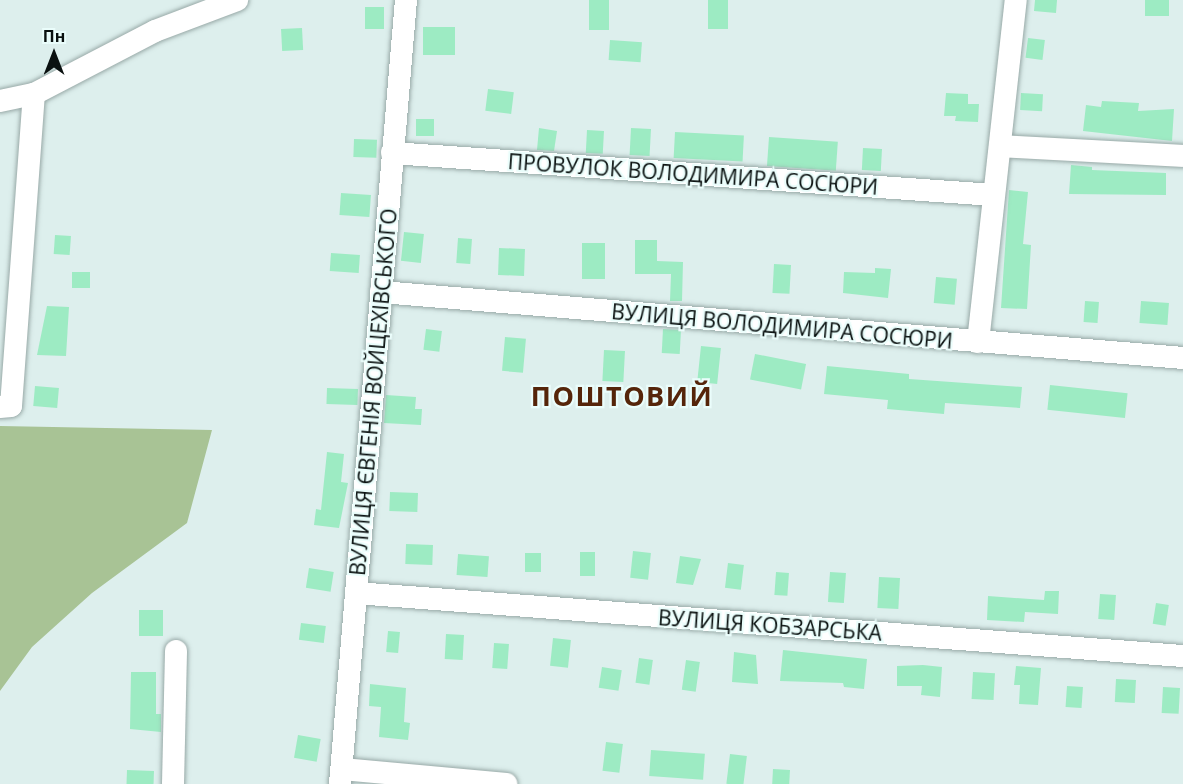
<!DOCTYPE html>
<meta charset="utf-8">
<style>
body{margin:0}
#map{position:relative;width:1183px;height:784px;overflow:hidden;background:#ddefed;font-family:"Open Sans",sans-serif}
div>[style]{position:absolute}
.green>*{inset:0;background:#a8c395}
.building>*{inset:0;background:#9debc3;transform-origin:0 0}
.roads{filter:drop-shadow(0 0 2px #98a9a7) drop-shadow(0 0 2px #98a9a7)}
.minor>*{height:22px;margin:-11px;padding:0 11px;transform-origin:11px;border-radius:11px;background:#fff}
span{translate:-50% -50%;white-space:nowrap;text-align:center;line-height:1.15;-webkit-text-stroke:4.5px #eafdfb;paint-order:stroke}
.street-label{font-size:21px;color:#0a1110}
.district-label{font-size:27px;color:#55250a;font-weight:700;letter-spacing:1.5px}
.north{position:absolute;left:24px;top:24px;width:60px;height:60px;-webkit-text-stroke:4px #eafdfb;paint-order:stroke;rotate:0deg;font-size:16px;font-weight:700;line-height:24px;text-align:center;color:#0a1110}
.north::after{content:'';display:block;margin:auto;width:21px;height:27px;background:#0a1110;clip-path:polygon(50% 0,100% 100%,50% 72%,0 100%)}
</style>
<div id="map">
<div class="green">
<div style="clip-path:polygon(0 426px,212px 430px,187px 523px,92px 593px,32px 647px,0 691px)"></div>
</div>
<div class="building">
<div style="left:589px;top:0;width:20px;height:30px"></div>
<div style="left:708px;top:0;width:20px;height:29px"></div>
<div style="clip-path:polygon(1035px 0,1057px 0,1056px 13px,1034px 11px)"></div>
<div style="left:1145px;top:0;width:24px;height:16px"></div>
<div style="left:365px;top:7px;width:19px;height:22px"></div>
<div style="left:423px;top:27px;width:32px;height:28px"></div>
<div style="left:302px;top:28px;width:22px;height:21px;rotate:87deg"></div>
<div style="left:1028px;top:38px;width:17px;height:20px;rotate:7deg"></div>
<div style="left:610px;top:40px;width:32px;height:20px;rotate:4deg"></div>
<div style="left:488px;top:89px;width:26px;height:22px;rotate:7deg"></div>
<div style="clip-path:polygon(946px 93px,968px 94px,968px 104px,979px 104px,978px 122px,955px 121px,956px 116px,944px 116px)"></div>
<div style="left:1021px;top:93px;width:22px;height:17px;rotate:3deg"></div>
<div style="clip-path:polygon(1102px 101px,1139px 103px,1138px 111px,1174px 109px,1172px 141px,1083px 131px,1086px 105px,1101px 107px)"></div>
<div style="left:416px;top:119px;width:18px;height:17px"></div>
<div style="clip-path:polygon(539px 128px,557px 131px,554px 151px,537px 150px)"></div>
<div style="left:631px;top:128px;width:20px;height:27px;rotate:3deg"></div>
<div style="left:587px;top:130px;width:17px;height:23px;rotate:3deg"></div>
<div style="left:675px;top:132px;width:69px;height:26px;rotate:3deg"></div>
<div style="left:769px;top:137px;width:69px;height:29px;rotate:4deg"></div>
<div style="left:354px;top:139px;width:23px;height:18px;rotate:2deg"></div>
<div style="left:863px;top:148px;width:19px;height:22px;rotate:3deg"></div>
<div style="clip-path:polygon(1071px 165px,1092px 167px,1092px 170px,1166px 173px,1166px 195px,1069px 194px)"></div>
<div style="clip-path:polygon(1009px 190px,1028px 192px,1023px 244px,1031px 245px,1027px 309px,1001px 308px)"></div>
<div style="left:341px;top:193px;width:30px;height:22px;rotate:4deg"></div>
<div style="left:404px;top:232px;width:20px;height:29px;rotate:6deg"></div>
<div style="left:55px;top:235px;width:16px;height:19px;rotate:4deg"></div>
<div style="left:458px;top:238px;width:14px;height:25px;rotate:4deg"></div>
<div style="clip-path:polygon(635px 240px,657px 240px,657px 261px,683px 262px,682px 301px,670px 301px,671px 274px,635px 274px)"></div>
<div style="left:582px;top:243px;width:23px;height:36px"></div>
<div style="left:499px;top:248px;width:26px;height:27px;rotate:2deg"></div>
<div style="left:331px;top:253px;width:29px;height:18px;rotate:4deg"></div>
<div style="left:774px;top:264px;width:17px;height:29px;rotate:3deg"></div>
<div style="clip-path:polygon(875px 268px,891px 269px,888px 298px,843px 293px,844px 272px,875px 273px)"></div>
<div style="left:72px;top:272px;width:18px;height:16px"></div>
<div style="left:936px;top:277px;width:21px;height:26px;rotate:5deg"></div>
<div style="left:1085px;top:301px;width:14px;height:21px;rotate:4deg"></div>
<div style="left:1141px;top:301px;width:28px;height:22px;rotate:4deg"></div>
<div style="clip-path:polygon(47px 306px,69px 307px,66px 356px,37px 355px)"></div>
<div style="left:426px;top:329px;width:16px;height:21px;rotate:7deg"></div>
<div style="left:663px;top:329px;width:18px;height:24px;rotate:3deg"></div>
<div style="left:505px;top:337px;width:21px;height:34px;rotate:5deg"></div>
<div style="left:701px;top:346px;width:20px;height:36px;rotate:6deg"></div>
<div style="left:604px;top:350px;width:21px;height:31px;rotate:3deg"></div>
<div style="left:755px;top:354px;width:52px;height:26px;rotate:11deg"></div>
<div style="clip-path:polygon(827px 366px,909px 374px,909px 379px,1022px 387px,1020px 408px,945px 403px,944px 414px,887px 409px,888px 400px,824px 394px)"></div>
<div style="left:1050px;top:385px;width:78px;height:25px;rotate:6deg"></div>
<div style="left:35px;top:386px;width:24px;height:20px;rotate:5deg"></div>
<div style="left:327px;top:388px;width:31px;height:16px;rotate:2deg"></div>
<div style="clip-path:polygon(386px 395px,416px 397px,415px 409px,422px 409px,421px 425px,384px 423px)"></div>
<div style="clip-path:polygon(327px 452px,344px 454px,341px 482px,348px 483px,339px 528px,314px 525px,316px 509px,321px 510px)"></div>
<div style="left:390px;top:492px;width:28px;height:19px;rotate:2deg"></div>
<div style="left:406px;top:544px;width:27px;height:20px;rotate:2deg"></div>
<div style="left:633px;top:551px;width:18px;height:27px;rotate:6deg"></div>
<div style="left:580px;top:552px;width:15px;height:24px"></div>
<div style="left:525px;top:553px;width:16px;height:19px"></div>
<div style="left:458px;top:554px;width:31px;height:21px;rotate:4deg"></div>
<div style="clip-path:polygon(680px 556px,701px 559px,693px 585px,676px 583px)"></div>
<div style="left:728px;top:563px;width:16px;height:25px;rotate:7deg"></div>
<div style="left:309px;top:568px;width:25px;height:20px;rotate:9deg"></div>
<div style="left:776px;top:572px;width:13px;height:23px;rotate:4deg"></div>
<div style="left:830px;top:572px;width:16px;height:30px;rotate:4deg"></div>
<div style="left:879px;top:577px;width:21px;height:31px;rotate:3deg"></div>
<div style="clip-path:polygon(1045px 591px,1059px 591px,1058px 614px,1025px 612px,1024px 622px,987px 620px,988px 596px,1044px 600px)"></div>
<div style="left:1100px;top:594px;width:16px;height:25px;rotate:4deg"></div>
<div style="left:1156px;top:603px;width:13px;height:21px;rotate:9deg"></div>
<div style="left:139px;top:610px;width:24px;height:26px"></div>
<div style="left:301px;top:623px;width:25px;height:17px;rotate:7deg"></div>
<div style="left:388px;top:631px;width:12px;height:21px;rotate:5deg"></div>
<div style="left:446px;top:634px;width:18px;height:25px;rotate:3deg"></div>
<div style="left:553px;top:638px;width:18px;height:28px;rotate:6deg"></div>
<div style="left:494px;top:643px;width:15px;height:25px;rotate:4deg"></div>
<div style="clip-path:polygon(783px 650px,867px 659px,864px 689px,844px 687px,843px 683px,780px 681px)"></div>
<div style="clip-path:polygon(734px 652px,756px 655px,758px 684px,732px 682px)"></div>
<div style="left:639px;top:658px;width:14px;height:25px;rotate:8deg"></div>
<div style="left:686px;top:660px;width:14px;height:30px;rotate:8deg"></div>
<div style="clip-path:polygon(923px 665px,942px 667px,940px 697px,921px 695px,922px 686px,897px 686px,897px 666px)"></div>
<div style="clip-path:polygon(1016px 666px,1041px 668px,1038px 705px,1019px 704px,1020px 685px,1014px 685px)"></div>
<div style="left:602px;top:667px;width:20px;height:21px;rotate:9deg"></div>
<div style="clip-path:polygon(131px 672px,156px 672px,156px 714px,161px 714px,161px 732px,130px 729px)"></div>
<div style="left:973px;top:672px;width:22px;height:27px;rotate:3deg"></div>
<div style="left:1116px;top:679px;width:20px;height:23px;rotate:3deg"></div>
<div style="clip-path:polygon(370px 684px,406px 688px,404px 722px,410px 723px,408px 740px,379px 737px,381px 707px,369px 706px)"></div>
<div style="left:1067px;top:686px;width:16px;height:21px;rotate:4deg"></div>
<div style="left:1163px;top:687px;width:17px;height:26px;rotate:3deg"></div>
<div style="left:298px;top:735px;width:23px;height:23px;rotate:10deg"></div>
<div style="left:606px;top:742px;width:17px;height:29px;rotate:7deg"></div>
<div style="left:651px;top:750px;width:54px;height:26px;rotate:4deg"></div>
<div style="left:730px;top:754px;width:17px;height:30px;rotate:7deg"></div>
<div style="left:773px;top:769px;width:17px;height:15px;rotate:3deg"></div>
<div style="left:127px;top:770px;width:27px;height:14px;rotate:2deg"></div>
</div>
<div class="roads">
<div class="minor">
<div style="left:0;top:101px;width:35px;rotate:-12deg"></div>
<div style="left:34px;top:94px;width:136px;rotate:-27.5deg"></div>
<div style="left:155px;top:31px;width:88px;rotate:-20.7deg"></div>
<div style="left:1000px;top:146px;width:183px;rotate:3.1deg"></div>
<div style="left:392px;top:153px;width:603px;rotate:3.99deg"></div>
<div style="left:381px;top:292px;width:805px;rotate:4.7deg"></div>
<div style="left:978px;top:342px;width:344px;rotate:-83.7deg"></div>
<div style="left:0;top:407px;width:11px;rotate:-5deg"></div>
<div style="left:11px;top:406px;width:313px;rotate:-85.8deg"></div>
<div style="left:356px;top:593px;width:829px;rotate:4.36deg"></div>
<div style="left:342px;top:769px;width:165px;rotate:5.2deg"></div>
<div style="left:173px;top:784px;width:133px;rotate:-88.7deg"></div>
<div style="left:340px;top:784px;width:787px;rotate:-85.19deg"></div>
</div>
</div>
<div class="street-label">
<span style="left:693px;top:174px;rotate:4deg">ПРОВУЛОК ВОЛОДИМИРА СОСЮРИ</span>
<span style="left:782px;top:326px;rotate:5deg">ВУЛИЦЯ ВОЛОДИМИРА СОСЮРИ</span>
<span style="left:373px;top:392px;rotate:-85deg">ВУЛИЦЯ ЄВГЕНІЯ ВОЙЦЕХІВСЬКОГО</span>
<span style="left:770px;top:625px;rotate:4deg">ВУЛИЦЯ КОБЗАРСЬКА</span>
</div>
<div class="district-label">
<span style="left:622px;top:396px">ПОШТОВИЙ</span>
</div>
<div class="north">Пн</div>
</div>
